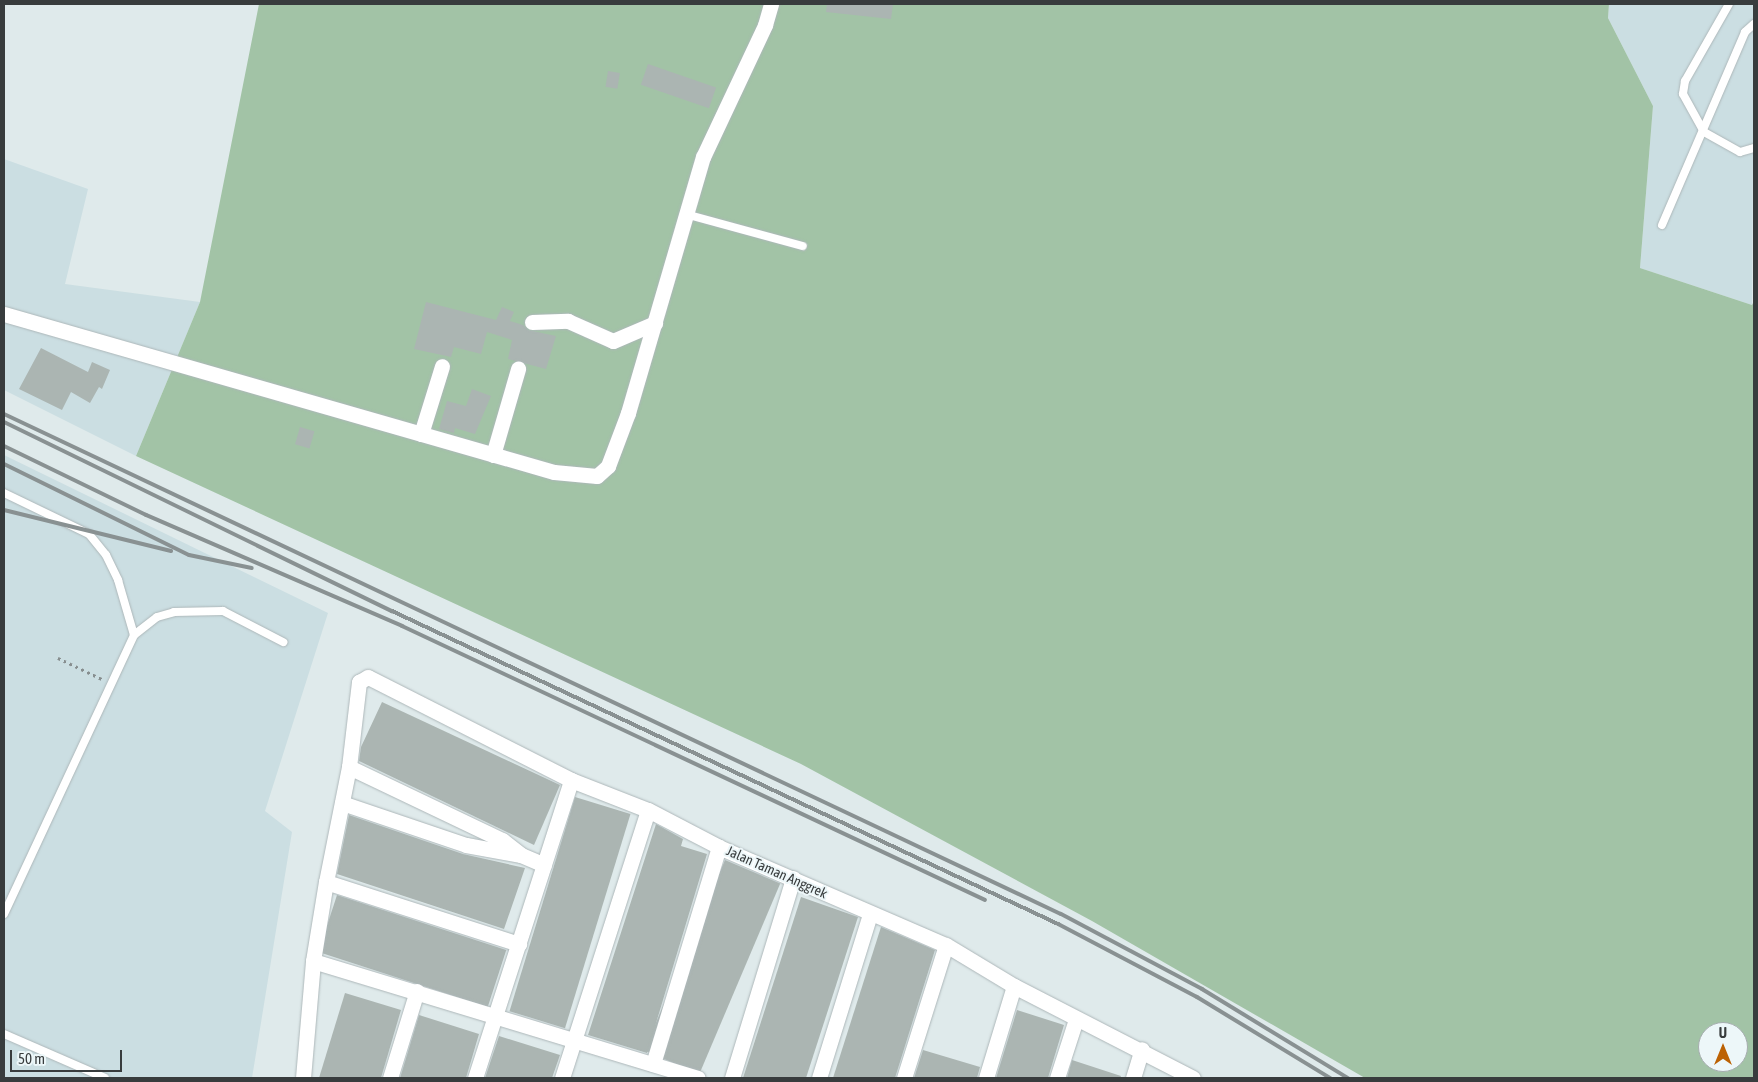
<!DOCTYPE html>
<style>
body{margin:0}
#map{position:relative;width:1758px;height:1082px;overflow:hidden;background:#dfeaeb;font-family:"Asap Condensed",sans-serif}
div>[style]{position:absolute}
.built>*{inset:0;background:#cbdee2}
.green>*{inset:0;background:#a2c3a6}
.building>*{inset:0;background:#abb5b2;transform-origin:0 0}
.path>*{height:2.5px;margin-top:-1.25px;transform-origin:0;background:repeating-linear-gradient(90deg,#878e8f 0 2.5px,transparent 0 6.5px)}
.roads{filter:drop-shadow(0 0 1px #adb7b9) drop-shadow(0 0 1px #adb7b9)}
.service>*{height:8px;margin:-4px;padding:0 4px;transform-origin:4px;border-radius:4px;background:#fff}
.minor>*{height:15px;margin:-7.5px;padding:0 7.5px;transform-origin:7.5px;border-radius:7.5px;background:#fff}
.rail>*{height:4px;margin:-2px;padding:0 2px;transform-origin:2px;border-radius:2px;background:#899192}
span{translate:-50% -50%;white-space:nowrap;text-align:center;line-height:1.15;-webkit-text-stroke:4px #edf7f9;paint-order:stroke}
.street-label{font-size:14px;color:#383c3d}
.frame{position:absolute;inset:0;border:5px solid #383c3d;pointer-events:none}
.north{position:absolute;left:1698px;top:1022px;width:50px;height:50px;box-sizing:border-box;background:#edf7f9;border:1px solid #a5acae;border-radius:50%;rotate:0deg;font-size:14px;font-weight:700;line-height:20px;text-align:center;color:#383c3d}
.north::after{content:'';display:block;margin:auto;width:18px;height:22px;background:#bc6204;clip-path:polygon(50% 0,100% 100%,50% 72%,0 100%)}
.scale{position:absolute;left:10px;top:1050px;width:112px;height:22px;box-sizing:border-box;border:2px solid #383c3d;border-top:0;padding-left:6px;font-size:15px;line-height:18px;white-space:nowrap;color:#383c3d;-webkit-text-stroke:4px #edf7f9;paint-order:stroke}
</style>
<div id="map">
<div class="built">
<div style="clip-path:polygon(1609px 4px,1754px 4px,1752px 305px,1640px 268px,1653px 106px,1608px 18px)"></div>
<div style="clip-path:polygon(4px 159px,88px 189px,65px 284px,200px 302px,136px 456px,4px 390px)"></div>
<div style="clip-path:polygon(4px 455px,328px 613px,265px 811px,292px 832px,252px 1078px,4px 1078px)"></div>
</div>
<div class="green">
<div style="clip-path:polygon(evenodd,259px 4px,1609px 4px,1608px 18px,1653px 106px,1640px 268px,1752px 305px,1754px 301px,1754px 1078px,1365px 1078px,1092px 921px,801px 764px,136px 456px,200px 302px,259px 4px,1708px 1032px,1738px 1032px,1738px 1062px,1708px 1062px,1708px 1032px)"></div>
</div>
<div class="building">
<div style="clip-path:polygon(827px 4px,893px 4px,891px 19px,826px 12px)"></div>
<div style="left:648px;top:64px;width:72px;height:22px;rotate:19deg"></div>
<div style="left:608px;top:71px;width:12px;height:16px;rotate:9deg"></div>
<div style="clip-path:polygon(426px 302px,496px 320px,502px 307px,514px 312px,510px 321px,523px 325px,528px 330px,556px 336px,546px 369px,508px 359px,512px 340px,487px 332px,481px 354px,454px 347px,451px 357px,414px 349px)"></div>
<div style="clip-path:polygon(41px 348px,88px 372px,92px 362px,110px 370px,102px 389px,99px 387px,90px 403px,71px 392px,62px 410px,19px 389px)"></div>
<div style="clip-path:polygon(472px 389px,491px 396px,475px 434px,455px 428px,454px 433px,439px 429px,447px 401px,466px 406px)"></div>
<div style="left:300px;top:427px;width:15px;height:18px;rotate:16deg"></div>
<div style="clip-path:polygon(382px 702px,560px 785px,534px 845px,359px 761px,361px 747px)"></div>
<div style="left:575px;top:797px;width:58px;height:224px;rotate:17deg"></div>
<div style="clip-path:polygon(349px 815px,463px 854px,525px 868px,504px 929px,337px 874px)"></div>
<div style="clip-path:polygon(656px 824px,683px 839px,681px 846px,707px 854px,647px 1053px,588px 1035px)"></div>
<div style="left:725px;top:860px;width:60px;height:207px;rotate:23deg"></div>
<div style="left:337px;top:895px;width:178px;height:60px;rotate:18deg"></div>
<div style="clip-path:polygon(801px 897px,858px 917px,830px 1004px,806px 1078px,743px 1078px)"></div>
<div style="clip-path:polygon(881px 927px,935px 950px,895px 1078px,833px 1078px)"></div>
<div style="clip-path:polygon(345px 993px,401px 1010px,381px 1078px,319px 1078px)"></div>
<div style="clip-path:polygon(1017px 1010px,1064px 1025px,1048px 1078px,996px 1078px)"></div>
<div style="clip-path:polygon(419px 1015px,479px 1034px,466px 1078px,400px 1078px)"></div>
<div style="clip-path:polygon(499px 1036px,560px 1055px,552px 1078px,485px 1078px)"></div>
<div style="clip-path:polygon(923px 1050px,980px 1067px,977px 1078px,914px 1078px)"></div>
<div style="clip-path:polygon(1072px 1060px,1121px 1076px,1120px 1078px,1067px 1078px)"></div>
</div>
<div class="path">
<div style="left:58px;top:658px;width:49px;rotate:25.5deg"></div>
</div>
<div class="roads">
<div class="service">
<div style="left:1729px;top:4px;width:89px;rotate:119.7deg"></div>
<div style="left:1685px;top:81px;width:13px;rotate:99deg"></div>
<div style="left:1683px;top:94px;width:43px;rotate:61.1deg"></div>
<div style="left:1704px;top:132px;width:41px;rotate:29.1deg"></div>
<div style="left:1740px;top:152px;width:15px;rotate:-16deg"></div>
<div style="left:685px;top:214px;width:122px;rotate:15.2deg"></div>
<div style="left:1662px;top:225px;width:210px;rotate:-66.7deg"></div>
<div style="left:1745px;top:32px;width:12px;rotate:-42deg"></div>
<div style="left:4px;top:493px;width:94px;rotate:25.8deg"></div>
<div style="left:89px;top:534px;width:27px;rotate:51deg"></div>
<div style="left:106px;top:555px;width:28px;rotate:64deg"></div>
<div style="left:118px;top:580px;width:57px;rotate:73.8deg"></div>
<div style="left:4px;top:914px;width:308px;rotate:-65deg"></div>
<div style="left:134px;top:635px;width:29px;rotate:-38deg"></div>
<div style="left:157px;top:617px;width:18px;rotate:-16deg"></div>
<div style="left:174px;top:612px;width:49px;rotate:-1.2deg"></div>
<div style="left:223px;top:611px;width:68px;rotate:27.3deg"></div>
<div style="left:4px;top:1034px;width:110px;rotate:23.5deg"></div>
</div>
<div class="minor">
<div style="left:4px;top:314px;width:572px;rotate:16.03deg"></div>
<div style="left:554px;top:472px;width:43px;rotate:5.3deg"></div>
<div style="left:597px;top:476px;width:15px;rotate:-42deg"></div>
<div style="left:608px;top:466px;width:57px;rotate:-69.3deg"></div>
<div style="left:628px;top:413px;width:267px;rotate:-73.7deg"></div>
<div style="left:703px;top:157px;width:146px;rotate:-64.8deg"></div>
<div style="left:765px;top:25px;width:22px;rotate:-74deg"></div>
<div style="left:532px;top:322px;width:36px;rotate:-2deg"></div>
<div style="left:568px;top:321px;width:49px;rotate:24deg"></div>
<div style="left:613px;top:341px;width:46px;rotate:-23.2deg"></div>
<div style="left:421px;top:434px;width:71px;rotate:-72.8deg"></div>
<div style="left:493px;top:455px;width:90px;rotate:-73.8deg"></div>
<div style="left:349px;top:767px;width:170px;rotate:25.5deg"></div>
<div style="left:502px;top:840px;width:24px;rotate:38deg"></div>
<div style="left:521px;top:855px;width:25px;rotate:23deg"></div>
<div style="left:342px;top:803px;width:131px;rotate:18.7deg"></div>
<div style="left:466px;top:845px;width:56px;rotate:10.3deg"></div>
<div style="left:326px;top:882px;width:203px;rotate:17.8deg"></div>
<div style="left:313px;top:961px;width:402px;rotate:16.9deg"></div>
<div style="left:653px;top:1064px;width:227px;rotate:-73.1deg"></div>
<div style="left:303px;top:1078px;width:117px;rotate:-85.1deg"></div>
<div style="left:313px;top:961px;width:80px;rotate:-80.7deg"></div>
<div style="left:326px;top:882px;width:117px;rotate:-78.7deg"></div>
<div style="left:349px;top:767px;width:86px;rotate:-83.3deg"></div>
<div style="left:359px;top:682px;width:10px;rotate:-29deg"></div>
<div style="left:368px;top:677px;width:228px;rotate:26.9deg"></div>
<div style="left:571px;top:780px;width:83px;rotate:21.3deg"></div>
<div style="left:648px;top:810px;width:80px;rotate:27.5deg"></div>
<div style="left:719px;top:847px;width:247px;rotate:23.4deg"></div>
<div style="left:946px;top:945px;width:79px;rotate:31.1deg"></div>
<div style="left:1014px;top:986px;width:201px;rotate:27.2deg"></div>
<div style="left:390px;top:1078px;width:91px;rotate:-72.8deg"></div>
<div style="left:475px;top:1078px;width:313px;rotate:-72.1deg"></div>
<div style="left:562px;top:1078px;width:281px;rotate:-72.2deg"></div>
<div style="left:732px;top:1078px;width:209px;rotate:-73deg"></div>
<div style="left:819px;top:1078px;width:172px;rotate:-72.7deg"></div>
<div style="left:904px;top:1078px;width:139px;rotate:-72.5deg"></div>
<div style="left:986px;top:1078px;width:96px;rotate:-73.1deg"></div>
<div style="left:1057px;top:1078px;width:62px;rotate:-72.1deg"></div>
<div style="left:1133px;top:1078px;width:30px;rotate:-73deg"></div>
</div>
</div>
<div class="rail">
<div style="left:4px;top:414px;width:1169px;rotate:25.32deg"></div>
<div style="left:1061px;top:914px;width:160px;rotate:28deg"></div>
<div style="left:1202px;top:989px;width:171px;rotate:31.4deg"></div>
<div style="left:4px;top:422px;width:432px;rotate:26deg"></div>
<div style="left:392px;top:611px;width:736px;rotate:25.17deg"></div>
<div style="left:1058px;top:924px;width:157px;rotate:27.7deg"></div>
<div style="left:1197px;top:997px;width:156px;rotate:31.3deg"></div>
<div style="left:4px;top:446px;width:158px;rotate:25.9deg"></div>
<div style="left:146px;top:515px;width:279px;rotate:23.4deg"></div>
<div style="left:402px;top:626px;width:644px;rotate:25.17deg"></div>
<div style="left:4px;top:464px;width:206px;rotate:26.2deg"></div>
<div style="left:189px;top:555px;width:64px;rotate:11.7deg"></div>
<div style="left:4px;top:510px;width:172px;rotate:13.8deg"></div>
</div>
<div class="street-label">
<span style="left:777px;top:872px;rotate:24deg">Jalan Taman Anggrek</span>
</div>
<div class="frame"></div>
<div class="north">U</div>
<div class="scale">50 m</div>
</div>
